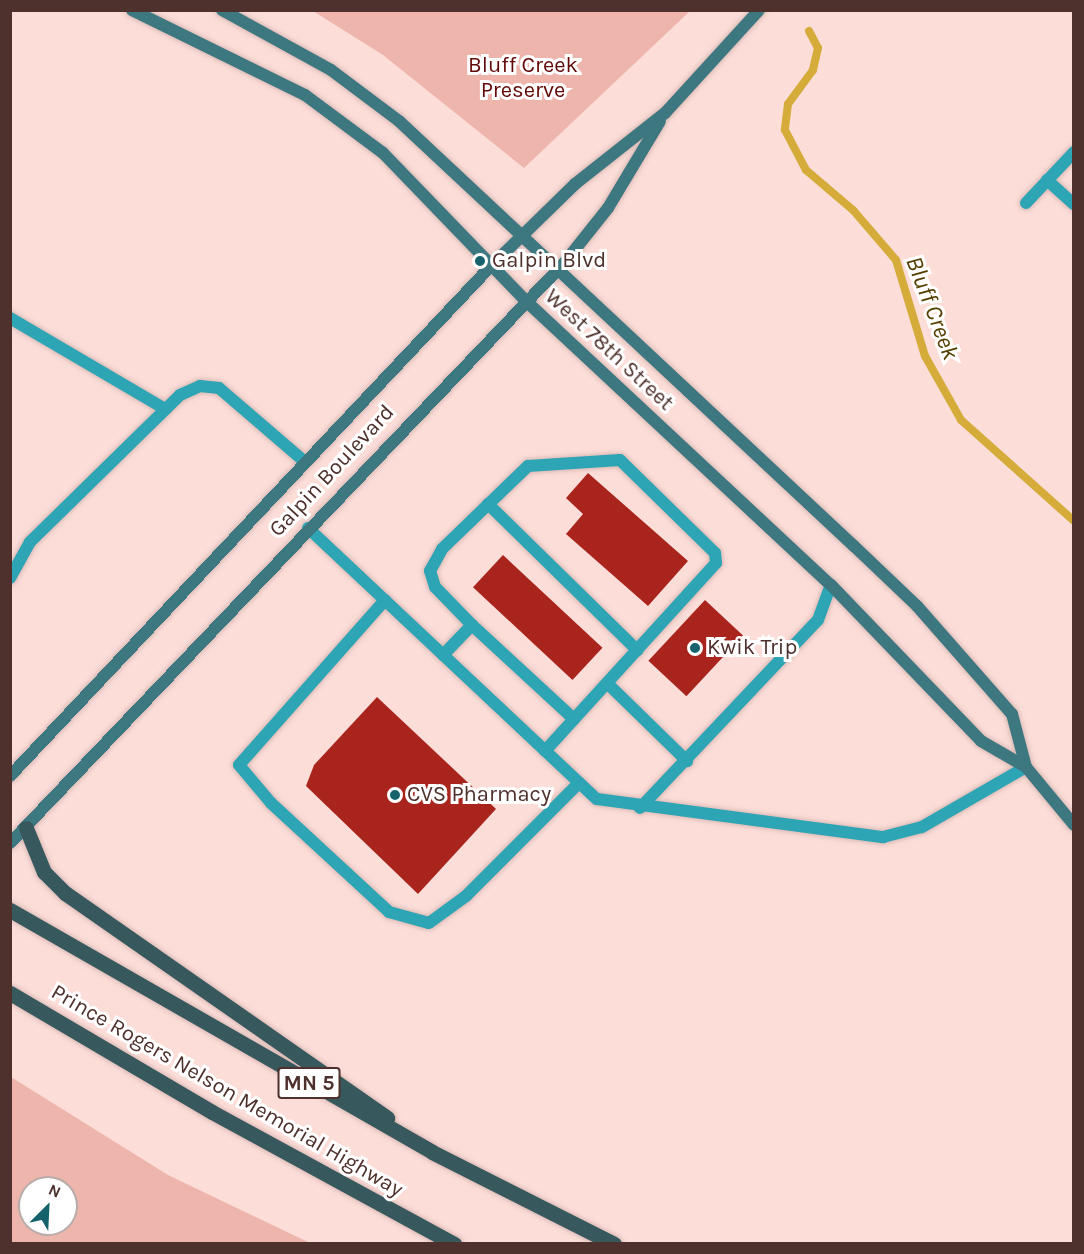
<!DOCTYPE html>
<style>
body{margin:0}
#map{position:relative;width:1084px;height:1254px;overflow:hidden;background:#fcddd8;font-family:Karla,sans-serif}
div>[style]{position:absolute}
.green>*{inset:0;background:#eeb5ad}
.stream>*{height:8px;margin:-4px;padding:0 4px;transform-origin:4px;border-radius:4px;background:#d5ac3a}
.building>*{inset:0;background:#a9241d;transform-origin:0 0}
.roads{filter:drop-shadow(0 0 2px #d9bab6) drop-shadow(0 0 2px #d9bab6)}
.lane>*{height:12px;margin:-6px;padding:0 6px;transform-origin:6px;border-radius:6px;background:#2da5b5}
.street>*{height:12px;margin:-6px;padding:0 6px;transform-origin:6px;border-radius:6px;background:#2da5b5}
.secondary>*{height:12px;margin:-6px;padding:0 6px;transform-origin:6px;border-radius:6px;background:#3d7780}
.primary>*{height:15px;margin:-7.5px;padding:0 7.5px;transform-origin:7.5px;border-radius:7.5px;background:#37585d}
.dots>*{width:16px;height:16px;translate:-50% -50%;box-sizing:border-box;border:3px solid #fff;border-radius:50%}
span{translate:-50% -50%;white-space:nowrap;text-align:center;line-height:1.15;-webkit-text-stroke:6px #fff;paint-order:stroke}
.shield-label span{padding:2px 4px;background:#fff;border:2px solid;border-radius:4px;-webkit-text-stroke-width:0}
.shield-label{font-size:21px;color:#4e302c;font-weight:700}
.park-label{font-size:22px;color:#610907}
.poi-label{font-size:22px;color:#4e302c}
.left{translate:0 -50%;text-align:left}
.street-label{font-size:22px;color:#4e302c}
.water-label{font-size:24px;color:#554000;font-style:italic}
.frame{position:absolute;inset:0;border:12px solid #4e302c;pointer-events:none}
.north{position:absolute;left:18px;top:1176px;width:60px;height:60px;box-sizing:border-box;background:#fff;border:2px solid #b8acab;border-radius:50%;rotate:24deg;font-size:16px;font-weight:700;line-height:24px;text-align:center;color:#4e302c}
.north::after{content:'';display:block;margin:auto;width:21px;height:27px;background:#15626c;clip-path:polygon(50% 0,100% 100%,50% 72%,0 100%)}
</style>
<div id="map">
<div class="green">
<div style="clip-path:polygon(313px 11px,690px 11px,524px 168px,383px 55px)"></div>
<div style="clip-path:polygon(evenodd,11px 1077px,168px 1175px,310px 1243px,11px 1243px,11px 1077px,30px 1188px,66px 1188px,66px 1224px,30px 1224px,30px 1188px)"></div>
</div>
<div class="stream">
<div style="left:809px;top:31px;width:19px;rotate:62deg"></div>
<div style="left:818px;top:48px;width:23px;rotate:103deg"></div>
<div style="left:813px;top:70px;width:42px;rotate:126.3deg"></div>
<div style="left:788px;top:104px;width:26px;rotate:97deg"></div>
<div style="left:785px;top:130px;width:45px;rotate:62.3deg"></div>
<div style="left:806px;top:170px;width:62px;rotate:40.4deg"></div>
<div style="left:853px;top:210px;width:66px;rotate:49.3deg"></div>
<div style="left:896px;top:260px;width:100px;rotate:73.2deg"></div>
<div style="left:925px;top:356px;width:73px;rotate:60.6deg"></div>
<div style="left:961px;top:420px;width:152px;rotate:41.8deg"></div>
</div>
<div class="building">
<div style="clip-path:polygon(588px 473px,688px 561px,648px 606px,566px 534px,583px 514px,566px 498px)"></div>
<div style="left:503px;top:555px;width:136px;height:44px;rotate:43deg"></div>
<div style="left:705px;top:600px;width:52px;height:83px;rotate:43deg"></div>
<div style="clip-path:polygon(377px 697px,496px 809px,418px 894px,306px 786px,314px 765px)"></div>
</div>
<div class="roads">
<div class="lane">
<div style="left:10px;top:318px;width:180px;rotate:30.4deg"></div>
<div style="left:488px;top:504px;width:209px;rotate:44.4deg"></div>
<div style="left:10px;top:578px;width:41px;rotate:-60.9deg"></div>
<div style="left:30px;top:542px;width:210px;rotate:-44.4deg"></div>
<div style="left:180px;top:395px;width:22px;rotate:-24deg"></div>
<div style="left:200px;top:386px;width:19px;rotate:6deg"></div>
<div style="left:219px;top:388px;width:112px;rotate:40.7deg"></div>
<div style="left:385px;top:600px;width:220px;rotate:131.5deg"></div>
<div style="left:239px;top:765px;width:50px;rotate:49.9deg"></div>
<div style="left:271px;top:803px;width:161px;rotate:42.7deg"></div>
<div style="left:389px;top:912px;width:41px;rotate:15.4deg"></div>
<div style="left:429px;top:923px;width:46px;rotate:-36.1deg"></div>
<div style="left:466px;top:896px;width:160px;rotate:-45deg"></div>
<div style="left:472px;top:625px;width:139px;rotate:42.7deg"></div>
<div style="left:443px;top:655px;width:42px;rotate:-46deg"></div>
<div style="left:472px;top:625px;width:53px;rotate:-134.2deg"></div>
<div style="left:435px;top:587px;width:17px;rotate:-107deg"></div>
<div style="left:430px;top:571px;width:25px;rotate:-61deg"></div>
<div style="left:442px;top:549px;width:120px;rotate:-44deg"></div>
<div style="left:528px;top:466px;width:92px;rotate:-3.7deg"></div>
<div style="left:620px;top:460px;width:133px;rotate:44.4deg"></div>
<div style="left:715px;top:553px;width:10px;rotate:84deg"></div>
<div style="left:716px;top:563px;width:254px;rotate:132.3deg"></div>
<div style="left:607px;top:683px;width:112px;rotate:44.3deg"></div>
</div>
<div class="street">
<div style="left:1047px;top:180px;width:36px;rotate:42deg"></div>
<div style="left:1026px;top:203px;width:70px;rotate:-46.7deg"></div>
<div style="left:308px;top:528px;width:396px;rotate:43.2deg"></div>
<div style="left:597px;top:799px;width:289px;rotate:7.6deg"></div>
<div style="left:883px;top:837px;width:40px;rotate:-14.4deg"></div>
<div style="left:922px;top:827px;width:120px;rotate:-30deg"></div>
<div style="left:640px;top:808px;width:259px;rotate:-46.6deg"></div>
<div style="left:818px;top:620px;width:37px;rotate:-70deg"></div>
</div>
<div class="secondary">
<div style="left:132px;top:10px;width:193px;rotate:26.2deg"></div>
<div style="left:305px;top:95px;width:97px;rotate:36.6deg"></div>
<div style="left:383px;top:153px;width:206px;rotate:46deg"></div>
<div style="left:526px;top:301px;width:417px;rotate:43deg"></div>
<div style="left:831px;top:585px;width:216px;rotate:46.1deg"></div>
<div style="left:981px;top:741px;width:52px;rotate:30deg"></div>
<div style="left:1026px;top:767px;width:75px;rotate:50.4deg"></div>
<div style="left:222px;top:10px;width:124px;rotate:28.8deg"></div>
<div style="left:331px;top:70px;width:85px;rotate:36.9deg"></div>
<div style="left:399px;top:121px;width:623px;rotate:43.05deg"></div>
<div style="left:854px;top:546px;width:87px;rotate:43.6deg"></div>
<div style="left:917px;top:606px;width:144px;rotate:48.7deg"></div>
<div style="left:1012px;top:714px;width:55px;rotate:75.2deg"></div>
<div style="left:10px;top:776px;width:701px;rotate:-46.68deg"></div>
<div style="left:491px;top:266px;width:117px;rotate:-44.3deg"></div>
<div style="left:575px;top:184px;width:115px;rotate:-38.3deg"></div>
<div style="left:665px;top:113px;width:139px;rotate:-47.6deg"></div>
<div style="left:10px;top:843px;width:803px;rotate:-46.31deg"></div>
<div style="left:565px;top:262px;width:69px;rotate:-51.5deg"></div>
<div style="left:608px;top:208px;width:101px;rotate:-59.1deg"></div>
</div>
<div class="primary">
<div style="left:26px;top:828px;width:48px;rotate:67.8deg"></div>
<div style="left:44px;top:872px;width:30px;rotate:45deg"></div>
<div style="left:65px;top:893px;width:393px;rotate:34.9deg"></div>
<div style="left:10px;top:910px;width:486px;rotate:29.8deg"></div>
<div style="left:432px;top:1152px;width:204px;rotate:26.8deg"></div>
<div style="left:10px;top:993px;width:234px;rotate:30.5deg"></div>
<div style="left:212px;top:1112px;width:276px;rotate:28.6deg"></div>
</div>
</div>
<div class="dots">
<div style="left:480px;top:261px;background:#15626c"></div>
<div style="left:695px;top:648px;background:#15626c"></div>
<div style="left:395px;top:795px;background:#15626c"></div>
</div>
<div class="shield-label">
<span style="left:309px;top:1083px">MN 5</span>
</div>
<div class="park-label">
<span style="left:523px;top:78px">Bluff Creek<br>Preserve</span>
</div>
<div class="poi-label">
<span class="left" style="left:492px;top:261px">Galpin Blvd</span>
<span class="left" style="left:707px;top:648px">Kwik Trip</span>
<span class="left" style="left:407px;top:795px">CVS Pharmacy</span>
</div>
<div class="street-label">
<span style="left:609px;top:350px;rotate:43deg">West 78th Street</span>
<span style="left:332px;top:471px;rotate:-47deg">Galpin Boulevard</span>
<span style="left:227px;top:1091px;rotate:30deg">Prince Rogers Nelson Memorial Highway</span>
</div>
<div class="water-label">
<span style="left:932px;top:308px;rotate:69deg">Bluff Creek</span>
</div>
<div class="frame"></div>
<div class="north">N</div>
</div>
